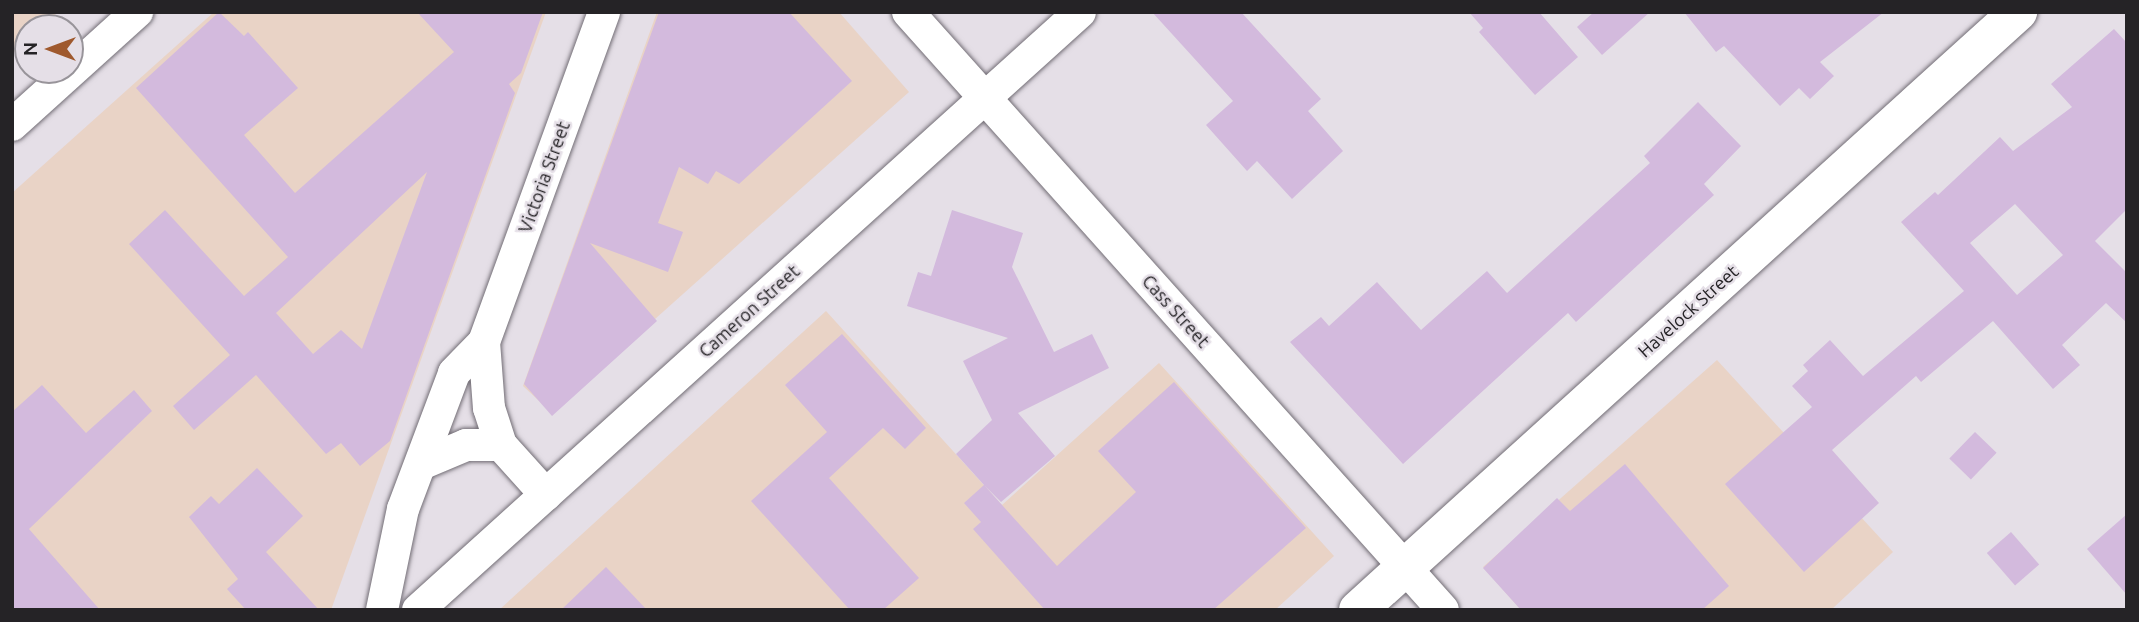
<!DOCTYPE html>
<style>
body{margin:0}
#map{position:relative;width:2139px;height:622px;overflow:hidden;background:#e5dfe7;font-family:Ubuntu,sans-serif}
div>[style]{position:absolute}
.commercial>*{inset:0;background:#e9d3c6}
.building>*{inset:0;background:#d3badd;transform-origin:0 0}
.roads{filter:drop-shadow(0 0 2px #726d75) drop-shadow(0 0 2px #726d75)}
.minor>*{height:32px;margin:-16px;padding:0 16px;transform-origin:16px;border-radius:16px;background:#fff}
.tertiary>*{height:38px;margin:-19px;padding:0 19px;transform-origin:19px;border-radius:19px;background:#fff}
span{translate:-50% -50%;white-space:nowrap;text-align:center;line-height:1.15;-webkit-text-stroke:5px #e5dfe7;paint-order:stroke}
.street-label{font-size:18px;color:#252326}
.frame{position:absolute;inset:0;border:14px solid #252326;pointer-events:none}
.north{position:absolute;left:14px;top:14px;width:70px;height:70px;box-sizing:border-box;background:#e5dfe7;border:2px solid #98949a;border-radius:50%;rotate:270deg;font-size:19px;font-weight:700;line-height:28px;text-align:center;color:#252326}
.north::after{content:'';display:block;margin:auto;width:24px;height:32px;background:#9f592e;clip-path:polygon(50% 0,100% 100%,50% 72%,0 100%)}
</style>
<div id="map">
<div class="commercial">
<div style="clip-path:polygon(12px 12px,58px 12px,41px 28px,28px 28px,28px 40px,12px 54px)"></div>
<div style="clip-path:polygon(214px 12px,546px 12px,331px 610px,12px 610px,12px 193px)"></div>
<div style="clip-path:polygon(657px 12px,839px 12px,909px 92px,551px 412px,523px 386px)"></div>
<div style="clip-path:polygon(826px 311px,1002px 505px,1159px 363px,1334px 556px,1275px 610px,499px 610px)"></div>
<div style="clip-path:polygon(1717px 360px,1893px 552px,1831px 610px,1521px 610px,1483px 567px)"></div>
</div>
<div class="building">
<div style="clip-path:polygon(evenodd,219px 12px,244px 36px,248px 32px,298px 88px,244px 135px,295px 193px,454px 52px,417px 12px,543px 12px,521px 73px,509px 84px,515px 93px,390px 441px,360px 466px,341px 443px,326px 454px,256px 375px,194px 430px,173px 406px,230px 355px,129px 244px,165px 210px,244px 296px,288px 257px,136px 88px,219px 12px,427px 172px,362px 349px,341px 330px,313px 354px,276px 313px,427px 172px)"></div>
<div style="clip-path:polygon(659px 12px,789px 12px,852px 81px,739px 184px,716px 171px,708px 184px,679px 167px,658px 223px,683px 232px,668px 272px,590px 243px,657px 321px,552px 416px,524px 384px)"></div>
<div style="clip-path:polygon(1152px 12px,1241px 12px,1321px 99px,1308px 111px,1343px 151px,1292px 199px,1257px 161px,1247px 171px,1206px 125px,1233px 101px)"></div>
<div style="clip-path:polygon(1469px 12px,1539px 12px,1578px 57px,1535px 95px,1479px 32px,1483px 28px)"></div>
<div style="clip-path:polygon(1594px 12px,1650px 12px,1602px 55px,1577px 27px)"></div>
<div style="clip-path:polygon(1684px 12px,1884px 12px,1820px 62px,1834px 76px,1810px 99px,1799px 88px,1780px 106px,1724px 46px,1716px 52px)"></div>
<div style="clip-path:polygon(evenodd,2114px 29px,2127px 43px,2127px 209px,2095px 241px,2127px 273px,2127px 323px,2106px 303px,2062px 345px,2080px 365px,2053px 389px,1993px 321px,1921px 382px,1916px 376px,1832px 450px,1879px 503px,1804px 572px,1725px 484px,1812px 407px,1792px 386px,1808px 371px,1803px 365px,1830px 340px,1863px 376px,1964px 291px,1901px 222px,1935px 192px,1938px 195px,2000px 137px,2013px 151px,2072px 107px,2051px 84px,2114px 29px,2015px 204px,2063px 255px,2017px 295px,1970px 243px,2015px 204px)"></div>
<div style="clip-path:polygon(1698px 102px,1741px 146px,1704px 184px,1714px 195px,1576px 322px,1568px 313px,1403px 464px,1290px 342px,1321px 317px,1329px 326px,1377px 282px,1421px 330px,1487px 271px,1507px 293px,1650px 163px,1644px 156px)"></div>
<div style="clip-path:polygon(952px 210px,1023px 233px,1012px 267px,1054px 352px,1092px 334px,1109px 368px,1018px 413px,1055px 456px,1001px 502px,984px 485px,1057px 566px,1136px 492px,1098px 451px,1174px 382px,1306px 528px,1213px 610px,1045px 610px,973px 529px,981px 522px,964px 503px,984px 485px,956px 454px,992px 420px,963px 361px,1008px 338px,907px 306px,918px 272px,931px 276px)"></div>
<div style="clip-path:polygon(842px 334px,926px 428px,905px 449px,883px 428px,829px 478px,919px 578px,883px 610px,850px 610px,751px 501px,827px 432px,785px 385px)"></div>
<div style="clip-path:polygon(42px 385px,86px 433px,134px 390px,152px 411px,29px 529px,100px 610px,12px 610px,12px 412px)"></div>
<div style="left:1975px;top:432px;width:30px;height:37px;rotate:44deg"></div>
<div style="clip-path:polygon(1625px 464px,1729px 586px,1702px 610px,1521px 610px,1483px 568px,1557px 498px,1570px 511px)"></div>
<div style="clip-path:polygon(257px 468px,303px 516px,266px 552px,319px 610px,246px 610px,227px 589px,238px 579px,189px 517px,211px 496px,219px 504px)"></div>
<div style="clip-path:polygon(2127px 514px,2127px 595px,2087px 549px)"></div>
<div style="left:2011px;top:532px;width:43px;height:32px;rotate:49deg"></div>
<div style="clip-path:polygon(606px 567px,647px 610px,561px 610px)"></div>
</div>
<div class="roads">
<div class="minor">
<div style="left:908px;top:12px;width:802px;rotate:48.18deg"></div>
<div style="left:12px;top:125px;width:169px;rotate:-42.1deg"></div>
<div style="left:484px;top:342px;width:66px;rotate:85.7deg"></div>
<div style="left:489px;top:408px;width:39px;rotate:72deg"></div>
<div style="left:501px;top:445px;width:67px;rotate:48deg"></div>
<div style="left:421px;top:464px;width:49px;rotate:-22.9deg"></div>
<div style="left:466px;top:445px;width:35px"></div>
<div style="left:382px;top:610px;width:103px;rotate:-78.3deg"></div>
<div style="left:403px;top:509px;width:145px;rotate:-69.4deg"></div>
<div style="left:454px;top:373px;width:43px;rotate:-45.9deg"></div>
<div style="left:484px;top:342px;width:351px;rotate:-70deg"></div>
<div style="left:418px;top:610px;width:892px;rotate:-42.09deg"></div>
</div>
<div class="tertiary">
<div style="left:1358px;top:610px;width:891px;rotate:-42.18deg"></div>
</div>
</div>
<div class="street-label">
<span style="left:544px;top:177px;rotate:-70deg">Victoria Street</span>
<span style="left:749px;top:311px;rotate:-42deg">Cameron Street</span>
<span style="left:1176px;top:311px;rotate:48deg">Cass Street</span>
<span style="left:1688px;top:311px;rotate:-42deg">Havelock Street</span>
</div>
<div class="frame"></div>
<div class="north">N</div>
</div>
